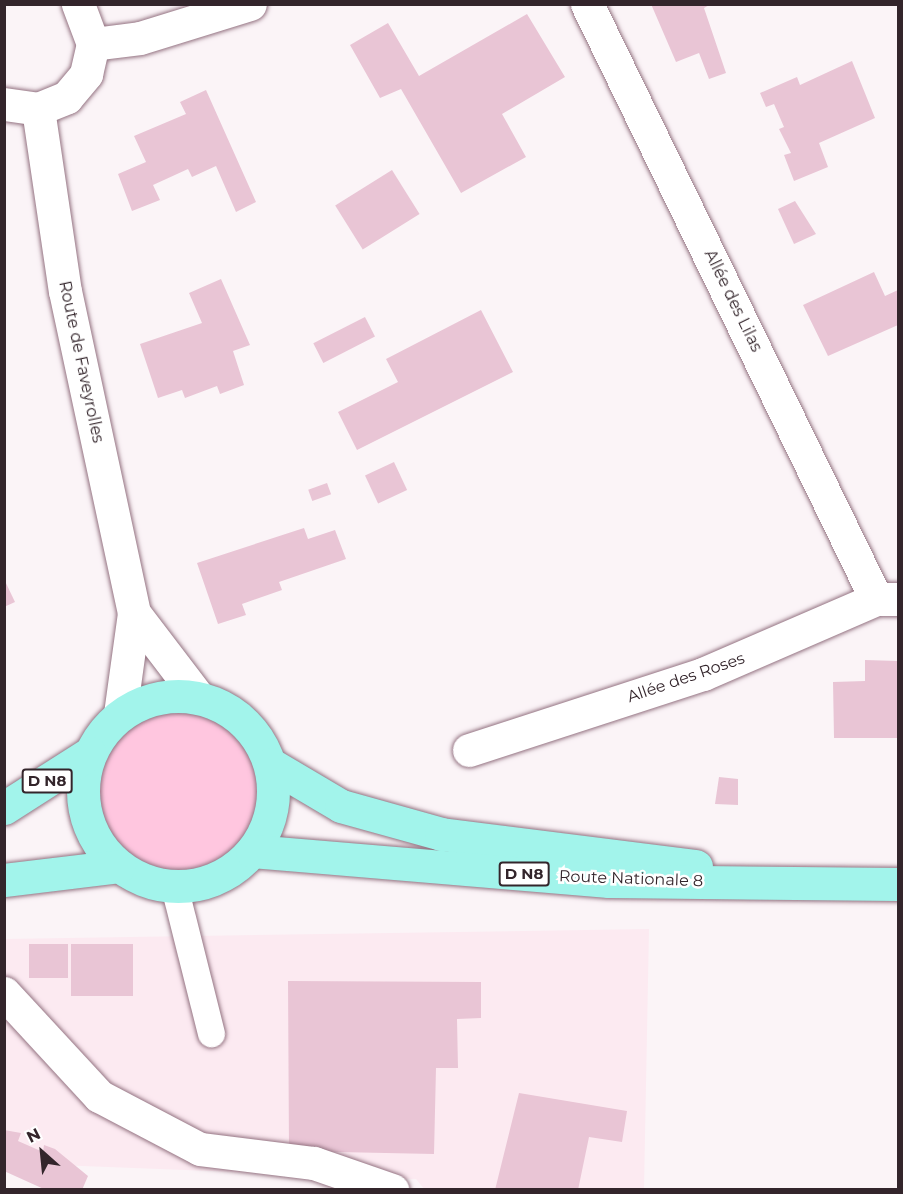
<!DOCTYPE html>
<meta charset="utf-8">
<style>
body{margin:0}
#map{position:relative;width:903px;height:1194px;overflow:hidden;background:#fbf4f7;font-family:Montserrat,sans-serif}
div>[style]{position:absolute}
.built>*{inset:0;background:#fceaf1}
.green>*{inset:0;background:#ffc6df}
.round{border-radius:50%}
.building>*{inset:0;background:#e9c5d5;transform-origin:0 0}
.roads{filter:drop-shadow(0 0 2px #947382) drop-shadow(0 0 2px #947382)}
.service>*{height:27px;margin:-13.5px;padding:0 13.5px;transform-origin:13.5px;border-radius:13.5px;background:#fff}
.minor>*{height:33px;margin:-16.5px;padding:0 16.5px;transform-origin:16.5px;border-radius:16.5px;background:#fff}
.secondary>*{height:33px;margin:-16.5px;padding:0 16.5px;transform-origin:16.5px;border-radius:16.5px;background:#fff}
.primary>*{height:33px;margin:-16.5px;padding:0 16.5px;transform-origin:16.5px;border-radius:16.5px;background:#a2f4eb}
.primary>.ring{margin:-16.5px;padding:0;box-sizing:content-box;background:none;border:33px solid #a2f4eb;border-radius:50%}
span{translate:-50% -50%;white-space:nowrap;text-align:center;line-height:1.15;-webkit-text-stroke:5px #fff;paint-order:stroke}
.shield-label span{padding:2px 4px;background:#fff;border:2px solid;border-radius:4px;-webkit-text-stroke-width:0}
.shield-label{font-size:15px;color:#33252b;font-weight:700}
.street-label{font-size:16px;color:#33252b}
.frame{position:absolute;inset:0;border:6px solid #33252b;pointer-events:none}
.north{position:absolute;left:12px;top:1122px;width:60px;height:60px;-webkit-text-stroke:4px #fff;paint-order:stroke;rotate:333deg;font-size:16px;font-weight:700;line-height:24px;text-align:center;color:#33252b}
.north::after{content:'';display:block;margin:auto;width:21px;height:27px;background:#33252b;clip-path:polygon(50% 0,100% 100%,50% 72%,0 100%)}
</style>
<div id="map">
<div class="built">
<div style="clip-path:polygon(649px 929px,644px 1189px,425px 1190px,416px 1179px,5px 1163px,4px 939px)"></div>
</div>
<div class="green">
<div class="round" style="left:83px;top:696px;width:190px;height:190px"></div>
</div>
<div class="building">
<div style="clip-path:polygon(651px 4px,711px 4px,704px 8px,726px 73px,709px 79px,699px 53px,676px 62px)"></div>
<div style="clip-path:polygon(527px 14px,565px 77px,502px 114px,526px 157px,461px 193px,401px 89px,380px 98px,350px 45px,388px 23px,419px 76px)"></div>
<div style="clip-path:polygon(852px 61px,875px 118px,819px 143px,828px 167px,794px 181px,784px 155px,791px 153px,779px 129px,784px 127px,774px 104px,766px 107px,760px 93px,797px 77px,800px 85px)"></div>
<div style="clip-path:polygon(206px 90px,256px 202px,236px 212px,216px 166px,192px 177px,188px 169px,153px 185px,160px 200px,132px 211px,118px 174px,146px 162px,134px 136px,186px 114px,180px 102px)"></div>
<div style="left:392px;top:170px;width:52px;height:67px;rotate:58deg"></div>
<div style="clip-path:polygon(795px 201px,816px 234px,794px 244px,778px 209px)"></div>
<div style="clip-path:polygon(874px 272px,885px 296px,898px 290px,898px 325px,828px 356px,803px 305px)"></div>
<div style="clip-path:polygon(221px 279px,250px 345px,233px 351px,244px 385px,220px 394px,217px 386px,185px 398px,182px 390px,158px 398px,140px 344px,202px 323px,189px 293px)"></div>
<div style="clip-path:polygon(481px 310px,513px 372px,357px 450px,338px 412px,398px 382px,386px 359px)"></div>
<div style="left:365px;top:317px;width:22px;height:58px;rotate:63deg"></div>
<div style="left:394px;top:462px;width:31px;height:32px;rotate:65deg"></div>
<div style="left:327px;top:483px;width:12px;height:20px;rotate:70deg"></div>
<div style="clip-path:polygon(304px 528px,308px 539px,335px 530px,346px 559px,279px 582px,282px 590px,242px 604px,246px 615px,218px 624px,197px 563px)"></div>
<div style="clip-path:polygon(4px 579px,15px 602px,4px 607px)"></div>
<div style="clip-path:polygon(865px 660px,898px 661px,898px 738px,834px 738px,833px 682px,865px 681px)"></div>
<div style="clip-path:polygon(719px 777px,738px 779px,738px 805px,715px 804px)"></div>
<div style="left:29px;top:944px;width:39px;height:34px"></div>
<div style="left:71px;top:944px;width:62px;height:52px"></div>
<div style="clip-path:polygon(288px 981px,481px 982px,481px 1018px,457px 1019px,458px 1068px,436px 1068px,434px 1154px,289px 1151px)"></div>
<div style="clip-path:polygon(519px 1093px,627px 1111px,622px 1142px,589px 1137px,578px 1190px,495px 1190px)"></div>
<div style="clip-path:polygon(4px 1130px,21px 1133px,18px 1141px,43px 1152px,44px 1145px,55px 1149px,88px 1176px,82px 1190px,46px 1190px,4px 1171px)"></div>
</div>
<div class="roads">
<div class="service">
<div style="left:174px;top:886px;width:152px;rotate:75.9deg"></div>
</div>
<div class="minor">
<div style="left:587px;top:4px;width:661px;rotate:64.09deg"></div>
<div style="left:93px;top:44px;width:47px;rotate:-7.3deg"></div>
<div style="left:140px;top:38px;width:115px;rotate:-17.2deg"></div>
<div style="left:469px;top:750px;width:246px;rotate:-18deg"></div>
<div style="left:703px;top:674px;width:189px;rotate:-23.4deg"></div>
<div style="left:876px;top:599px;width:22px"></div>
<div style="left:4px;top:993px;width:140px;rotate:47.3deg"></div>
<div style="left:99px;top:1096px;width:114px;rotate:27.7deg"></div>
<div style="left:200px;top:1149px;width:115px;rotate:7deg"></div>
<div style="left:314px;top:1163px;width:83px;rotate:19.1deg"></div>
</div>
<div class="secondary">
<div style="left:4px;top:104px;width:34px;rotate:8deg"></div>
<div style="left:38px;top:109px;width:31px;rotate:-22deg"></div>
<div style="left:67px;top:97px;width:30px;rotate:-50deg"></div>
<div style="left:86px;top:74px;width:31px;rotate:-77deg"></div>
<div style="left:93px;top:44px;width:43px;rotate:-110.6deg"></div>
<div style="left:38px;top:109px;width:184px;rotate:81.6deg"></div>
<div style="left:65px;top:291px;width:329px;rotate:77.9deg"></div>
<div style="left:134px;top:613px;width:102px;rotate:97.9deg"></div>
<div style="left:134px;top:613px;width:106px;rotate:52.7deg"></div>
</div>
<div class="primary">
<div class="ring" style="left:83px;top:696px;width:157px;height:157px"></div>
<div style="left:270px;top:764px;width:82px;rotate:30.6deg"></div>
<div style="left:341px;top:806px;width:104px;rotate:15.6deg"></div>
<div style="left:441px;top:834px;width:257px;rotate:7.2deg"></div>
<div style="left:4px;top:808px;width:102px;rotate:-32.6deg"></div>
<div style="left:252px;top:851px;width:358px;rotate:4.8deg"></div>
<div style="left:609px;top:881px;width:289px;rotate:0.6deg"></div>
<div style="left:4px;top:880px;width:116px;rotate:-6.9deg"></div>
</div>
</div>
<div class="shield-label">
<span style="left:47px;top:781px">D N8</span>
<span style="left:524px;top:874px">D N8</span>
</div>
<div class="street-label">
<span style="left:733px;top:301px;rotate:64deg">Allée des Lilas</span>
<span style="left:81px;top:362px;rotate:78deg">Route de Faveyrolles</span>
<span style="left:686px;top:678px;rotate:-19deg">Allée des Roses</span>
<span style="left:631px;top:879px;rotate:2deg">Route Nationale 8</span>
</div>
<div class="frame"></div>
<div class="north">N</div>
</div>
